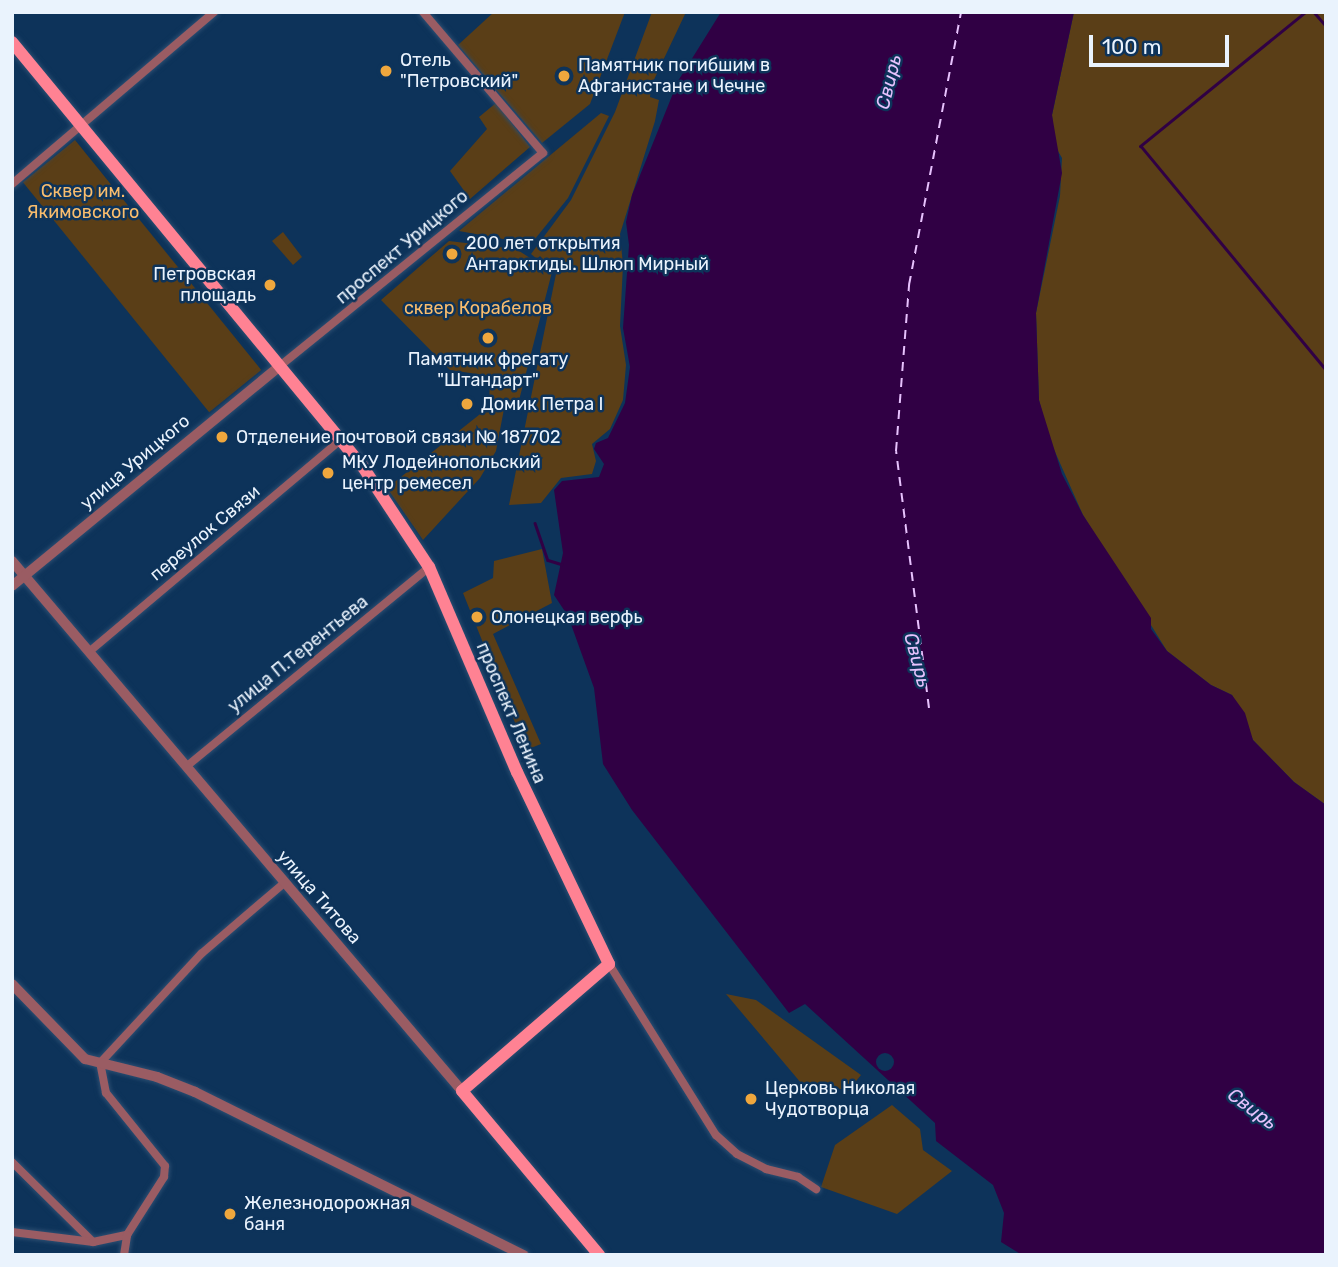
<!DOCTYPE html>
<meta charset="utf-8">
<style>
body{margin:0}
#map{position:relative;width:1338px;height:1267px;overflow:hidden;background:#0d335a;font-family:Rubik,sans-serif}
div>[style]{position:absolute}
.green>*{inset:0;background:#5a3e17;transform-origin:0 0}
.water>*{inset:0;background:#300044}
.pier>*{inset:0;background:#0d335a}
.round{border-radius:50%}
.stream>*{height:2.5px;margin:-1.25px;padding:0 1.25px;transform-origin:1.25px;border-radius:1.25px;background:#300044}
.ferry>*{height:2px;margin-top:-1px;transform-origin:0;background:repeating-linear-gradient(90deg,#e7c2fd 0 9px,transparent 0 16px)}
.roads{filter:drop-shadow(0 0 2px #2c4e71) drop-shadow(0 0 2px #2c4e71)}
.minor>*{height:8px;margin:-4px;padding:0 4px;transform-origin:4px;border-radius:4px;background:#9a5c63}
.tertiary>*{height:10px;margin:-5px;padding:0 5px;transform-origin:5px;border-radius:5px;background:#9a5c63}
.primary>*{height:12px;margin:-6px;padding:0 6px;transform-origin:6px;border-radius:6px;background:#ff8293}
.dots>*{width:19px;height:19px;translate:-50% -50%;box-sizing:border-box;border:4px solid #0d335a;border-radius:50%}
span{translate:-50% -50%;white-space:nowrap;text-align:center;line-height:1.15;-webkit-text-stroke:5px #0d335a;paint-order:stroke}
.poi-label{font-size:18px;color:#eaf3fd}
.left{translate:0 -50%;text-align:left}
.right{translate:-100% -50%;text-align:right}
.park-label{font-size:18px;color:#f9bd6d}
.street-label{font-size:18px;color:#eaf3fd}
.water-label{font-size:19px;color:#e7c2fd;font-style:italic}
.frame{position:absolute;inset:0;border:14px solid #eaf3fd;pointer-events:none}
.scale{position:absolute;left:1089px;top:35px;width:140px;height:32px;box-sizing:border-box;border:4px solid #eaf3fd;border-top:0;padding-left:9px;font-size:21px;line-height:24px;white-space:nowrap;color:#eaf3fd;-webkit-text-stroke:5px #0d335a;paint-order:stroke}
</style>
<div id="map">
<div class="green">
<div style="clip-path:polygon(494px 12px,625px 12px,590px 104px,542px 143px,458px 45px)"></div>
<div style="clip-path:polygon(652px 12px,686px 12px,651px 86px,650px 97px,659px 100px,655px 121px,620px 234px,623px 265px,620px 326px,626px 365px,623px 400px,610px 429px,592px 444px,596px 461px,592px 474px,561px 478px,541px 503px,509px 505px,556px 274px,540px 256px,537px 259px,531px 254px,571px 200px,615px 112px)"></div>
<div style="clip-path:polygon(1074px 12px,1326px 12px,1326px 805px,1294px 782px,1253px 740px,1232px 695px,1211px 685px,1167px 651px,1083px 515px,1048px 436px,1039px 400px,1036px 313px,1060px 196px,1062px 158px,1055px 146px,1052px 115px)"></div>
<div style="clip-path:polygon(496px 103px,530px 147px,470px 199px,450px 171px,487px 129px,479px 117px)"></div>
<div style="clip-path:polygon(601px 113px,609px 116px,568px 198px,531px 244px,459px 231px)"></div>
<div style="left:75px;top:140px;width:296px;height:67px;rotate:51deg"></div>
<div style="clip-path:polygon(283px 232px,302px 257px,293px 265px,272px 241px)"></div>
<div style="clip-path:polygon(449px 241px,516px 249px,552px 272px,516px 412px,504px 409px,496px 451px,480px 478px,423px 540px,387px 488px,489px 407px,490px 376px,450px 370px,381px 300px)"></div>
<div style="clip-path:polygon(542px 549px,552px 603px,493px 634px,541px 744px,526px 750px,463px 593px,493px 578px,494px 561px)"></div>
<div style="clip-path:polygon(726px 994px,756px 1000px,861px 1075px,848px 1091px,825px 1085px,812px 1096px)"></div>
<div style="clip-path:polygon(892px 1105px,920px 1129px,923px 1150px,952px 1171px,897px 1214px,821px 1187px,835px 1145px)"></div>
</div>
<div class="water">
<div style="clip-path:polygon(721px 12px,1074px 12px,1052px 115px,1062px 173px,1036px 313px,1039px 400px,1062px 474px,1083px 515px,1151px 618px,1151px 629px,1167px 651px,1211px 685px,1232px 695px,1245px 713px,1253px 740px,1294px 782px,1326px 805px,1326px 1255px,1022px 1255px,1001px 1242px,1004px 1213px,993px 1185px,936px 1141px,935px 1123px,805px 1004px,789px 1013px,632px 810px,603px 764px,594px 688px,568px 616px,554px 595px,563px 553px,554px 490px,562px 481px,599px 477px,604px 464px,594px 449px,596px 443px,608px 438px,625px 403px,630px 367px,623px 328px,629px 245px,626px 222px,632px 195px,678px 81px)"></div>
</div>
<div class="pier">
<div class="round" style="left:876px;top:1053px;width:18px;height:18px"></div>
</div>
<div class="stream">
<div style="left:1306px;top:12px;width:213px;rotate:140.9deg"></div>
<div style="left:1141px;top:146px;width:291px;rotate:50.4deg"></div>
<div style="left:1314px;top:12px;width:18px;rotate:49deg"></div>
<div style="left:535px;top:523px;width:39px;rotate:71deg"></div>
<div style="left:548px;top:560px;width:14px;rotate:17deg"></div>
</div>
<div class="ferry">
<div style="left:929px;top:708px;width:259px;rotate:-97.3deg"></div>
<div style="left:896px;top:451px;width:167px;rotate:-85.5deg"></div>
<div style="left:909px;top:285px;width:278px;rotate:-79.2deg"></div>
</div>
<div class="roads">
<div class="minor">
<div style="left:12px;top:184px;width:265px;rotate:-40.4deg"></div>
<div style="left:281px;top:365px;width:337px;rotate:-39deg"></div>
<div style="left:543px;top:153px;width:185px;rotate:-130.4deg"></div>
<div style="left:90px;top:651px;width:328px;rotate:-40.1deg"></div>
<div style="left:187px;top:766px;width:313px;rotate:-39.4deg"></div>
<div style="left:609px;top:964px;width:202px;rotate:58deg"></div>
<div style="left:716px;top:1135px;width:28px;rotate:42deg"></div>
<div style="left:737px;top:1154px;width:33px;rotate:27deg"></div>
<div style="left:766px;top:1169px;width:33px;rotate:14deg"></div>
<div style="left:798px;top:1177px;width:22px;rotate:34deg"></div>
<div style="left:12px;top:1162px;width:114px;rotate:44.6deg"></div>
<div style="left:12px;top:1232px;width:82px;rotate:7deg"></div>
<div style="left:93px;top:1242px;width:35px;rotate:-12deg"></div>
<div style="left:127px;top:1235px;width:69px;rotate:-57.5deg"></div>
<div style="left:164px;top:1177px;width:11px;rotate:-85deg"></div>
<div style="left:165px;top:1166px;width:94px;rotate:-128.9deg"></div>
<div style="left:106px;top:1093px;width:31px;rotate:-101deg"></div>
<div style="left:100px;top:1063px;width:149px;rotate:-47.2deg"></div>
<div style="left:201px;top:954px;width:109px;rotate:-40.5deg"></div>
<div style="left:124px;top:1255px;width:20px;rotate:-81deg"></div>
</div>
<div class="tertiary">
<div style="left:12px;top:561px;width:695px;rotate:49.67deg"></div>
<div style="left:12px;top:586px;width:348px;rotate:-39.4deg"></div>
<div style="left:12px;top:984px;width:105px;rotate:45.8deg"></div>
<div style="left:85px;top:1059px;width:74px;rotate:14deg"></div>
<div style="left:157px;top:1077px;width:41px;rotate:21.5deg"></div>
<div style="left:195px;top:1092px;width:367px;rotate:26.4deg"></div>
</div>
<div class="primary">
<div style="left:12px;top:42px;width:551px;rotate:50.45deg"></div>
<div style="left:363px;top:467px;width:120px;rotate:56.6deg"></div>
<div style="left:429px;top:567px;width:223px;rotate:66.8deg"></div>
<div style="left:517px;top:772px;width:213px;rotate:64.4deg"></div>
<div style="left:609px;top:964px;width:194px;rotate:139.2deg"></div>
<div style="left:462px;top:1091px;width:214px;rotate:50.1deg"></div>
</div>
</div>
<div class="dots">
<div style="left:386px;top:71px;background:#efa73d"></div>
<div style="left:564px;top:76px;background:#efa73d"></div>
<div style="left:452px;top:254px;background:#efa73d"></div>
<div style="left:270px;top:285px;background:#efa73d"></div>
<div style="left:488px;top:338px;background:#efa73d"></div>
<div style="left:467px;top:404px;background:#efa73d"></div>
<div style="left:222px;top:437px;background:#efa73d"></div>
<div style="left:328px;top:473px;background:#efa73d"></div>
<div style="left:477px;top:617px;background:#efa73d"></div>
<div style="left:751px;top:1099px;background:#efa73d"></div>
<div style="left:230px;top:1214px;background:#efa73d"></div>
</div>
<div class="poi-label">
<span class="left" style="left:400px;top:71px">Отель<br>"Петровский"</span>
<span class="left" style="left:578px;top:76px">Памятник погибшим в<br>Афганистане и Чечне</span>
<span class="left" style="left:466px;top:254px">200 лет открытия<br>Антарктиды. Шлюп Мирный</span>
<span class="right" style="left:256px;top:285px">Петровская<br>площадь</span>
<span style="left:488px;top:370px">Памятник фрегату<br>"Штандарт"</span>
<span class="left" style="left:481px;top:404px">Домик Петра I</span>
<span class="left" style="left:236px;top:437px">Отделение почтовой связи № 187702</span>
<span class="left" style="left:342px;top:473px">МКУ Лодейнопольский<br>центр ремесел</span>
<span class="left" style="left:491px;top:617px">Олонецкая верфь</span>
<span class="left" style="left:765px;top:1099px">Церковь Николая<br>Чудотворца</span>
<span class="left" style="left:244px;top:1214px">Железнодорожная<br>баня</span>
</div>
<div class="park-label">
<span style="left:83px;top:202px">Сквер им.<br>Якимовского</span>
<span style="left:478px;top:308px">сквер Корабелов</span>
</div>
<div class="street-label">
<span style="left:402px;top:247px;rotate:-40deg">проспект Урицкого</span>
<span style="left:135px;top:462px;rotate:-40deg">улица Урицкого</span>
<span style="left:205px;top:533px;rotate:-40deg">переулок Связи</span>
<span style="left:298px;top:654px;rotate:-39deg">улица П.Терентьева</span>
<span style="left:511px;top:713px;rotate:67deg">проспект Ленина</span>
<span style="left:319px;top:897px;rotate:49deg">улица Титова</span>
</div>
<div class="water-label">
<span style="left:889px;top:82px;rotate:-76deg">Свирь</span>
<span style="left:917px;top:660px;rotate:75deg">Свирь</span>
<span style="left:1252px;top:1109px;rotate:37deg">Свирь</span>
</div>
<div class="frame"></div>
<div class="scale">100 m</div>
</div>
